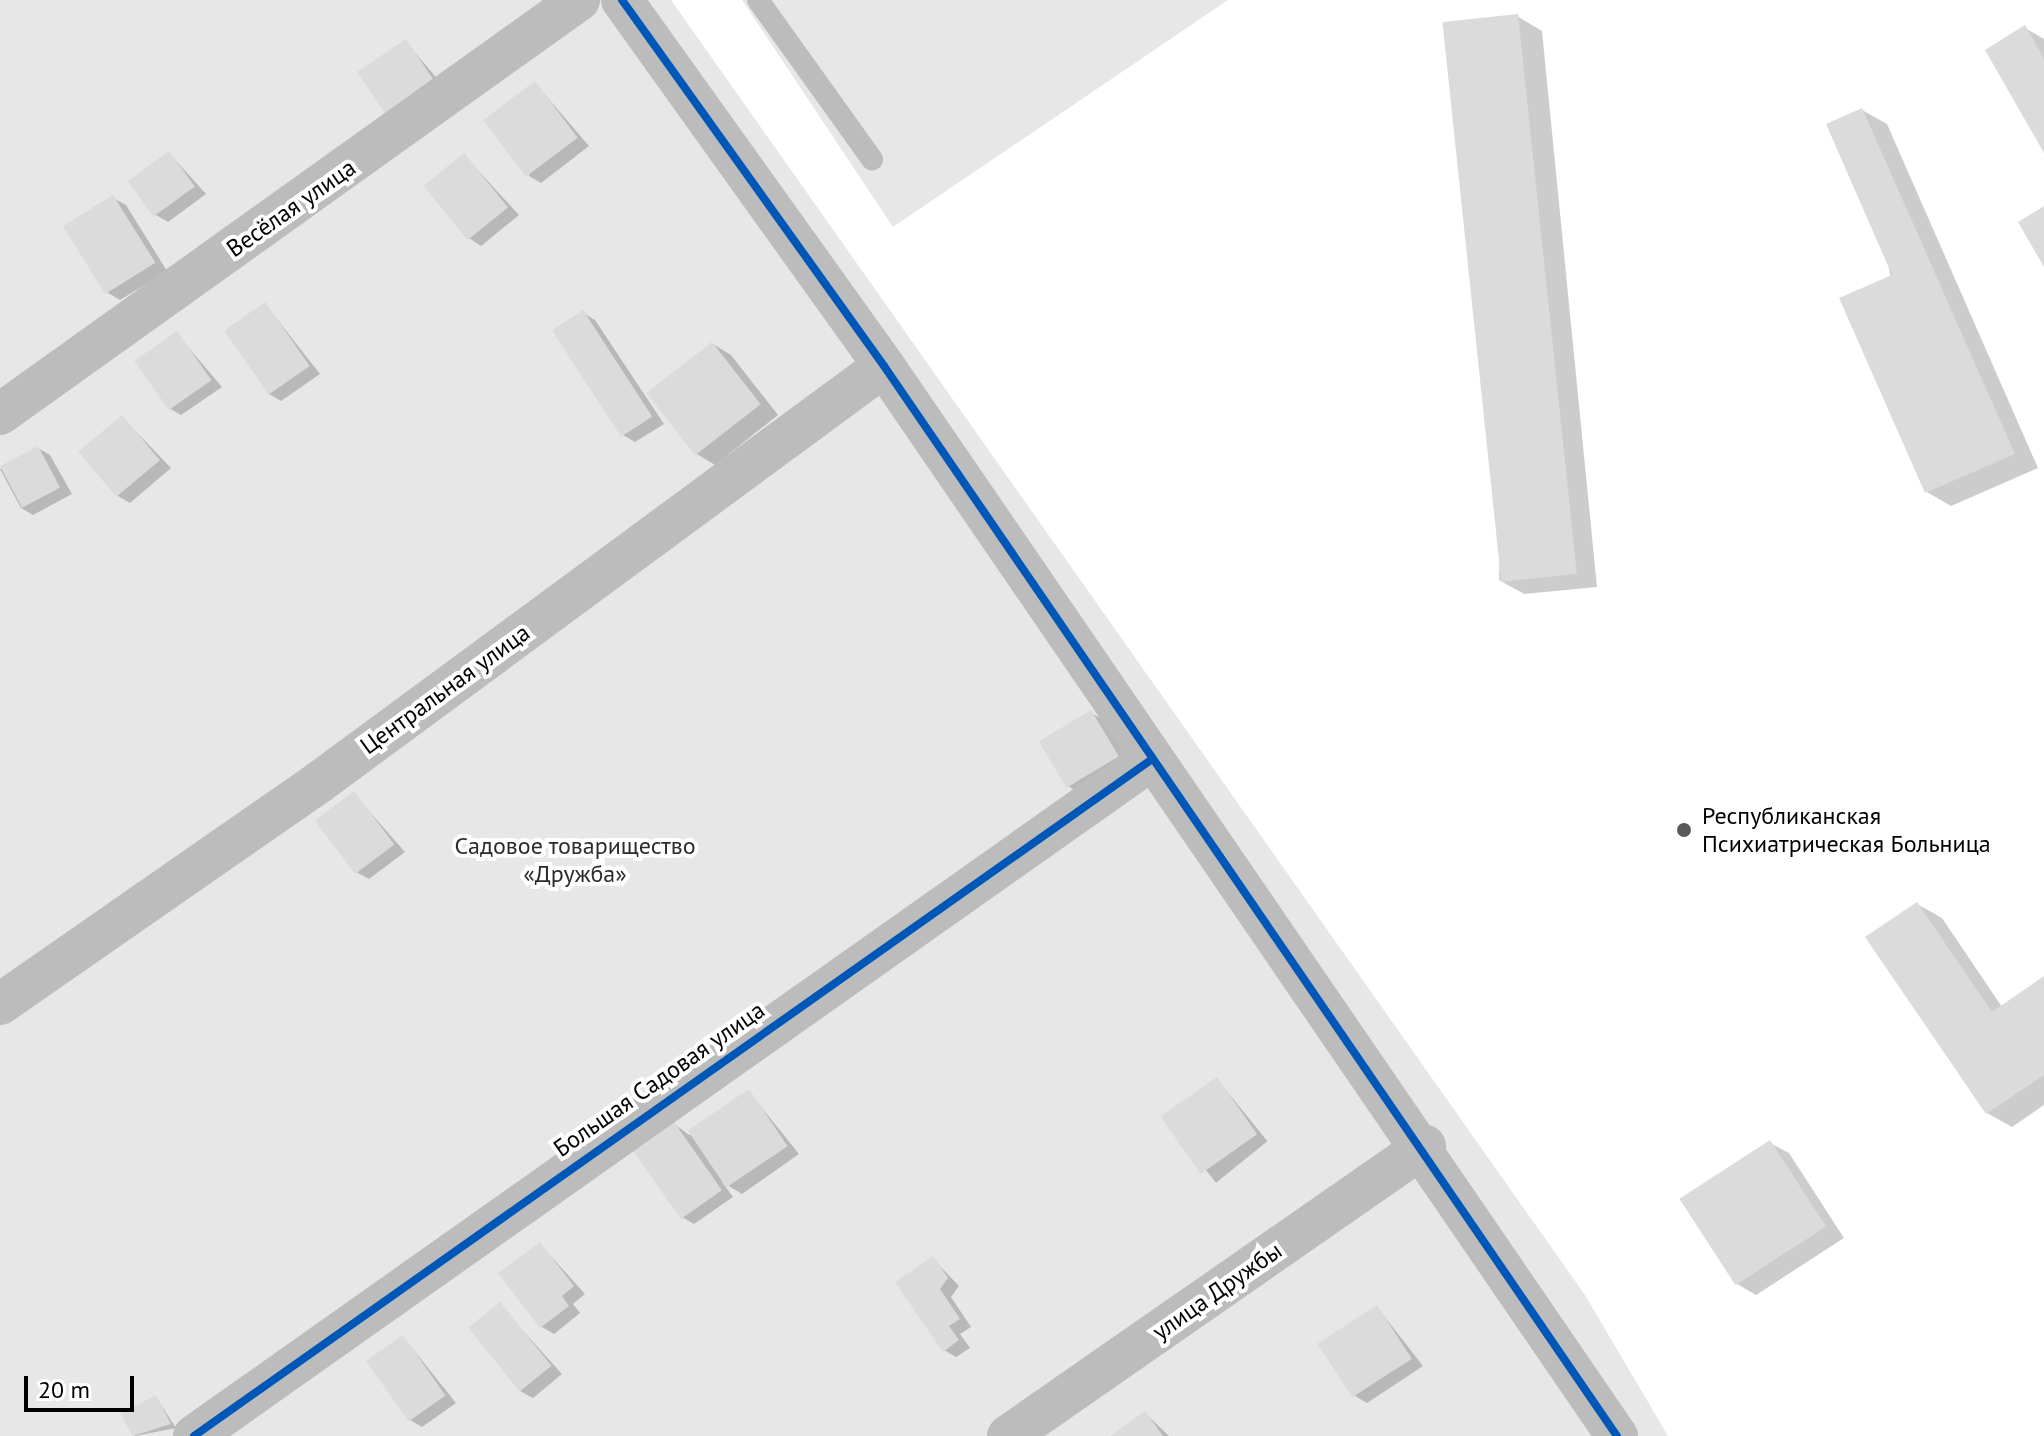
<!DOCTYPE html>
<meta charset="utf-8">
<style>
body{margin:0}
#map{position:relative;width:2044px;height:1436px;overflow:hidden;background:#fff;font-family:"PT Sans",sans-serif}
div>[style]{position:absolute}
.green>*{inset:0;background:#e7e7e7}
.shadow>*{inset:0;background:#0003;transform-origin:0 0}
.building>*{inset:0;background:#dbdbdb;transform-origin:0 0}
.service>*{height:22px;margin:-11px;padding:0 11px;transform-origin:11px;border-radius:11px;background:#bcbcbc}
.minor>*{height:42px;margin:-21px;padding:0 21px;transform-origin:21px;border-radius:21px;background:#bcbcbc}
.cycleway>*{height:8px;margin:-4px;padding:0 4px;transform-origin:4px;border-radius:4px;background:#0057b8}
.dots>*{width:22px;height:22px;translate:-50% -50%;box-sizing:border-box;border:4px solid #fff;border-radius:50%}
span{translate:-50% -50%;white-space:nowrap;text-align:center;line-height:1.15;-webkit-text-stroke:8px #fff;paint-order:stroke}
.street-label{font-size:24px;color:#000}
.poi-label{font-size:24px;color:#000}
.left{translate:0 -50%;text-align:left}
.park-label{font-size:24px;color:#2b2b2b}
.scale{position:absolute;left:24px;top:1376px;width:110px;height:36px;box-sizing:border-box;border:4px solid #000;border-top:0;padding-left:10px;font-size:24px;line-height:28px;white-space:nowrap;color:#000;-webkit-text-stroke:6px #fff;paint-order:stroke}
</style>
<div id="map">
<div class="green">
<div style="clip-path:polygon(0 0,671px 0,1585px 1295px,1668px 1436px,0 1436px)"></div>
<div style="clip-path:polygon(742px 0,1228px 0,893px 227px)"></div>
</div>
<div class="shadow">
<div style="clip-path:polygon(1517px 16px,1542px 31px,1597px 587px,1524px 594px,1499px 580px)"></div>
<div style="clip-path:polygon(2025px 28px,2044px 39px,2044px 149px)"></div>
<div style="clip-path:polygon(406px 42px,446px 89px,400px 121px)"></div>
<div style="clip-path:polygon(535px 83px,589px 146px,541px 183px,529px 176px)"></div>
<div style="clip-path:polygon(1862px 110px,1887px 124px,2038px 468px,1951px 506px,1927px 492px)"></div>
<div style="clip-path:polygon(169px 153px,206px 194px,168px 222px,156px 215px)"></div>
<div style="clip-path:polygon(464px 155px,519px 215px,481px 246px,469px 238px)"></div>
<div style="clip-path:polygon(113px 198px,126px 205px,167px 271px,120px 300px,108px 293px)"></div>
<div style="clip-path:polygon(265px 304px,320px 374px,281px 401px,269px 394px)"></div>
<div style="clip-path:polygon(583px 313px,595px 320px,664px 424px,635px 442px,623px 435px)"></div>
<div style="clip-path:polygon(177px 334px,222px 387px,181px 415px,169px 408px)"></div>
<div style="clip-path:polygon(713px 344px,731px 355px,778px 415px,715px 465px,697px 454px)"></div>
<div style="clip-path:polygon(122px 417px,171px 468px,130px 503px,118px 496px)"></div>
<div style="clip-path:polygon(38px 448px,50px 455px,72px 494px,33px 515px,21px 508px,0 469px)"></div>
<div style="clip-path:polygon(1091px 713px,1104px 720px,1130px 764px,1080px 793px,1068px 786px)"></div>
<div style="clip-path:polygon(354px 794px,405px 852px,369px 879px,356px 872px)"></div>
<div style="clip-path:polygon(1917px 904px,1942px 918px,2002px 1007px,2044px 978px,2044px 1105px,2012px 1127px,1987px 1113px)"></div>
<div style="left:1217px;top:1079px;width:80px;height:66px;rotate:51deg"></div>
<div style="clip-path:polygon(749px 1092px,799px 1154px,742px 1194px,722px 1182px,733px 1197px,694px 1224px,682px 1217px,672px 1122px,689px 1135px)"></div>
<div style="clip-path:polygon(1770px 1143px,1789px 1153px,1844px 1238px,1756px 1295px,1737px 1284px)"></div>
<div style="clip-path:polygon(540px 1244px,585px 1294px,573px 1304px,580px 1313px,554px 1334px,542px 1327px)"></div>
<div style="clip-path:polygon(933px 1259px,959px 1286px,951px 1297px,971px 1327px,960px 1334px,970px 1348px,956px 1357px,944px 1350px)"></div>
<div style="clip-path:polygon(500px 1305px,562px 1374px,533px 1398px,520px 1391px)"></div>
<div style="clip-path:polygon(1377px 1307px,1423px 1366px,1367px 1403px,1355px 1396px)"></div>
<div style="clip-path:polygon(404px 1338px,456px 1403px,422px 1427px,410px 1420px)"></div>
<div style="clip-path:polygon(156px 1397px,176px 1428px,135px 1436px,123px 1414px)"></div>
<div style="clip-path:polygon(1145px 1413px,1169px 1436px,1113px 1436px)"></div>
</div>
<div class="building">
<div style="left:1518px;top:14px;width:563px;height:76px;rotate:84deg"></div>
<div style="clip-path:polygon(2025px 25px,2044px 59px,2044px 153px,1985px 50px)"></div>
<div style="left:406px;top:39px;width:52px;height:59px;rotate:56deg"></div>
<div style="left:535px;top:81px;width:71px;height:65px;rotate:53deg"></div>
<div style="clip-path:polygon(1862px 108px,2015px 454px,1925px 493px,1839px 298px,1892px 275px,1826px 124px)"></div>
<div style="left:169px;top:151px;width:44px;height:51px;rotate:54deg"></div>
<div style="left:464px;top:153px;width:70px;height:52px;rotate:51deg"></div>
<div style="left:113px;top:195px;width:80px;height:59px;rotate:58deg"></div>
<div style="clip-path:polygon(2044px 206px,2044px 267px,2018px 222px)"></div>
<div style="left:265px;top:302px;width:78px;height:50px;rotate:55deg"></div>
<div style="left:583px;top:310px;width:127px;height:37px;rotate:57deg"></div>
<div style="left:177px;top:331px;width:60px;height:52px;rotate:55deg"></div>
<div style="left:712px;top:342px;width:79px;height:83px;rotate:52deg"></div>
<div style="left:122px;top:415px;width:59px;height:57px;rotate:50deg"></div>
<div style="left:38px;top:446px;width:47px;height:43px;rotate:62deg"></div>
<div style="left:1091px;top:710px;width:54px;height:61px;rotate:59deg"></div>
<div style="left:354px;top:791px;width:67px;height:49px;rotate:53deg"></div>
<div style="clip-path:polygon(1917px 902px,1992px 1012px,2044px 976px,2044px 1075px,1986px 1114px,1865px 937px)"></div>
<div style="left:1217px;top:1077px;width:70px;height:69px;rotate:55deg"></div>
<div style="left:749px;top:1089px;width:69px;height:74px;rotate:56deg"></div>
<div style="left:672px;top:1119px;width:87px;height:50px;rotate:55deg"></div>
<div style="left:1770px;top:1140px;width:103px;height:108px;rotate:57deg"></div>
<div style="clip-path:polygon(540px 1242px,574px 1286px,562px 1296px,569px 1306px,540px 1328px,498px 1273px)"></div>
<div style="clip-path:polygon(933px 1256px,948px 1278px,940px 1289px,960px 1319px,949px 1326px,959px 1340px,943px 1352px,895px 1282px)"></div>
<div style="left:500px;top:1302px;width:82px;height:41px;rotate:51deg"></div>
<div style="left:1377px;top:1305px;width:64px;height:71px;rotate:57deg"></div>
<div style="left:403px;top:1335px;width:74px;height:45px;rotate:55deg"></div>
<div style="clip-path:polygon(156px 1395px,171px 1424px,133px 1436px,120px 1414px)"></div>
<div style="clip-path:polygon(1145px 1411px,1163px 1436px,1110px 1436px)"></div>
</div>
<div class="service">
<div style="left:758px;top:0;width:196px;rotate:54.4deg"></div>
</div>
<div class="minor">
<div style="left:622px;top:0;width:450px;rotate:54.4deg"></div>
<div style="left:884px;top:366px;width:1297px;rotate:55.59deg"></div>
<div style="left:0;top:414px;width:712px;rotate:-35.57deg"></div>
<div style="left:0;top:1004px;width:387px;rotate:-34.8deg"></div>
<div style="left:318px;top:783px;width:703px;rotate:-36.38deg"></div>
<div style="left:194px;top:1436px;width:1172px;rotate:-35.24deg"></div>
<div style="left:1008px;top:1436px;width:508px;rotate:-34.82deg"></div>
</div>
<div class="cycleway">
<div style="left:622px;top:0;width:450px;rotate:54.4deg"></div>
<div style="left:884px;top:366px;width:1297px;rotate:55.59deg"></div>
<div style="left:194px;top:1436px;width:1172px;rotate:-35.24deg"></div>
</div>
<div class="dots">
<div style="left:1684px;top:830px;background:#595959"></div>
</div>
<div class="street-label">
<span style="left:291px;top:208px;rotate:-35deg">Весёлая улица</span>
<span style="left:445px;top:689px;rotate:-36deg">Центральная улица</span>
<span style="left:659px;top:1079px;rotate:-35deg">Большая Садовая улица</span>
<span style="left:1217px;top:1291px;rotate:-35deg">улица Дружбы</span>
</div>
<div class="poi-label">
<span class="left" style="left:1702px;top:830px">Республиканская<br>Психиатрическая Больница</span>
</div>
<div class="park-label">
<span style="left:575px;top:860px">Садовое товарищество<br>«Дружба»</span>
</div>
<div class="scale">20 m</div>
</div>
